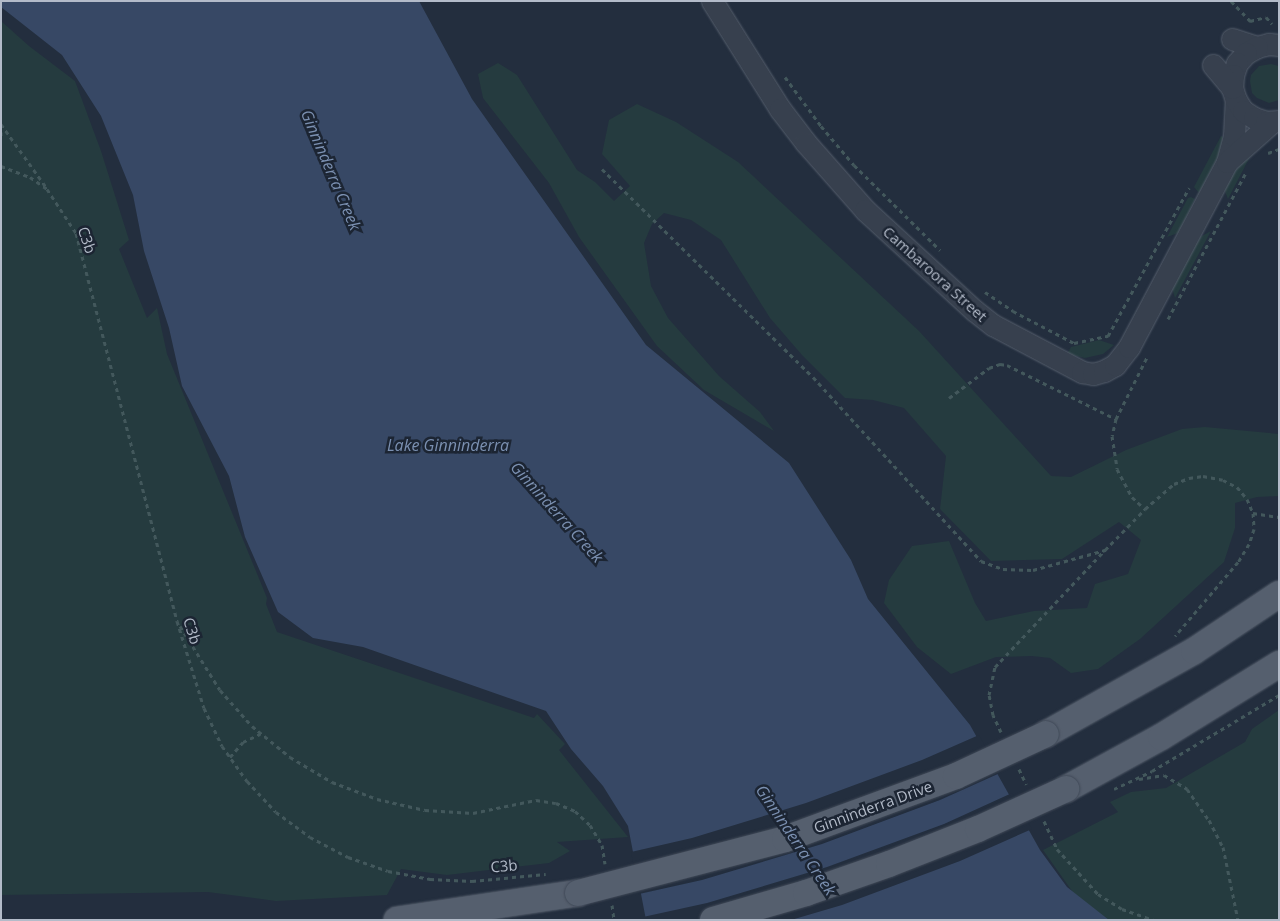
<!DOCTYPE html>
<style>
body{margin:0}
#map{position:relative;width:1280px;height:921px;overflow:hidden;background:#232e3e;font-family:"Open Sans",sans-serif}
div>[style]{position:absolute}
.green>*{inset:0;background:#253b3f}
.water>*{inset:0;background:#374865}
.pier>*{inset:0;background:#232e3e}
.path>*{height:3px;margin-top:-1.5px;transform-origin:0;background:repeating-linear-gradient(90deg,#43585c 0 4px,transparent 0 8px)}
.roads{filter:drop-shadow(0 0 1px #555e6c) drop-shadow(0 0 1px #555e6c)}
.minor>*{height:21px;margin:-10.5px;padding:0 10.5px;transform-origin:10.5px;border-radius:10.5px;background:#37404e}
.major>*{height:26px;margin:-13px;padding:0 13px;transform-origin:13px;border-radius:13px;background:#555f6e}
.bridges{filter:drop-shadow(0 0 1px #404957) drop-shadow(0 0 1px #404957)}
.major-bridge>*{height:26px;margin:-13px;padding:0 13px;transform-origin:13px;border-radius:13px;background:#555f6e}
span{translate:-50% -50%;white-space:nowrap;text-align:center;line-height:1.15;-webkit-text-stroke:5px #1c2533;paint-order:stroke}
.street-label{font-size:15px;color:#b3bbc9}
.water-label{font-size:16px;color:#7b90b1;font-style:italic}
.frame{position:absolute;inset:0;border:2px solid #b3bbc9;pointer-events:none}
</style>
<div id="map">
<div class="green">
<div style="clip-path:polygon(1px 21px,29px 46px,75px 81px,101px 151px,129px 240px,119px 249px,147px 318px,157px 308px,167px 354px,267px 598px,266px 604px,277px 632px,534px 718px,537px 714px,565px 744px,559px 750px,628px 837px,557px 842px,570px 851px,549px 863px,447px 875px,401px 869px,387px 895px,276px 901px,208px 892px,1px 895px)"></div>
<div style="clip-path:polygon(498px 63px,517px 75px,577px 170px,595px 182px,614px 201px,630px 186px,602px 154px,609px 120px,637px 104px,676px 122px,738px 162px,919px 331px,1051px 476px,1071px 477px,1126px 450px,1182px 429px,1205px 427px,1279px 434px,1279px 496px,1257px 497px,1235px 503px,1235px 528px,1224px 562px,1140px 639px,1098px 669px,1071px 673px,1050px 658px,1032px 656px,996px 657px,951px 674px,917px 647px,884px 603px,889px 580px,912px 546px,949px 541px,975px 603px,986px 621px,1034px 611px,1087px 608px,1095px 584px,1128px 574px,1141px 540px,1119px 522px,1062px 559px,991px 561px,940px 509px,946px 456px,904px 408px,873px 400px,845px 398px,802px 355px,770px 318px,721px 240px,691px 220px,664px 213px,652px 224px,644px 243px,651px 286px,668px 318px,719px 376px,760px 412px,774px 431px,704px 390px,657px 346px,579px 237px,549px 183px,483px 98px,478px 74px)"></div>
<div style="clip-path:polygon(1271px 64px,1279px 66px,1279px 100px,1269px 103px,1257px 98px,1252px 93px,1250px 81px,1251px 75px,1259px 66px)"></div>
<div style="clip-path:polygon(1221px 136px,1226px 138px,1223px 147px,1199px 193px,1194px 187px)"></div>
<div style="clip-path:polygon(1254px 149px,1228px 199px,1224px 189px,1243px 159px)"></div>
<div style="clip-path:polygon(1191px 197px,1195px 199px,1178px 233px,1167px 237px,1188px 198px)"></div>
<div style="clip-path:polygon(1211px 231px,1175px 298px,1172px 288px,1200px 237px)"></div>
<div style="clip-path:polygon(1099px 340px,1114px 345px,1103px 354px,1085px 358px,1067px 354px,1071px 347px)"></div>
<div style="clip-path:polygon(1279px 710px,1279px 920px,1101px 920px,1075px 899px,1072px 891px,1043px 850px,1118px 812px,1110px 802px,1131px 792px,1166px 788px,1245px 742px,1252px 729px)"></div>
</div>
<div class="water">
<div style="clip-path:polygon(1px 1px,419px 1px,472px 99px,646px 345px,789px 463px,851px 560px,868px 599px,970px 725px,1040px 850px,1067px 887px,1109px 920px,646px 920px,628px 826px,603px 786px,571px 749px,546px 711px,363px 647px,313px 638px,278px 612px,245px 537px,229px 476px,182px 386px,169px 328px,144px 251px,133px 195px,101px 116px,62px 55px,1px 7px)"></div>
</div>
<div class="pier">
<div style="clip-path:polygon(979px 735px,1000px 773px,940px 800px,822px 844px,702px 880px,639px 894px,631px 852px,692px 838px,806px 803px,922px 760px)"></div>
<div style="clip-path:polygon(1012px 793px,1032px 829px,960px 861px,842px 905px,791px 920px,644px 920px,643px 917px,707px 903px,827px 867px,944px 824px)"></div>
</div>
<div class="path">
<div style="left:1231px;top:1px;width:28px;rotate:46deg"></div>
<div style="left:1250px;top:21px;width:16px;rotate:-14deg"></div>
<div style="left:1266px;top:17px;width:9px;rotate:49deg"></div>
<div style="left:785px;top:77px;width:61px;rotate:53.7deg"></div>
<div style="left:821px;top:126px;width:51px;rotate:49.8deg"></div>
<div style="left:854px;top:165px;width:121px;rotate:44.7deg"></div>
<div style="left:1px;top:124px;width:77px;rotate:54.5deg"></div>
<div style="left:1px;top:132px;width:5px;rotate:90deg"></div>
<div style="left:1268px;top:153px;width:12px;rotate:-20deg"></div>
<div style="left:1px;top:166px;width:31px;rotate:21deg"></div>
<div style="left:30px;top:177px;width:21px;rotate:35deg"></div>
<div style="left:47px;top:189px;width:53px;rotate:56.6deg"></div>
<div style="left:76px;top:233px;width:401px;rotate:75.4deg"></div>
<div style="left:177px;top:621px;width:91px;rotate:72.8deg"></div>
<div style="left:204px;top:708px;width:42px;rotate:64.7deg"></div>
<div style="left:222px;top:746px;width:43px;rotate:54.5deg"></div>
<div style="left:247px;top:781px;width:42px;rotate:46.9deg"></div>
<div style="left:276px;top:812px;width:42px;rotate:36.3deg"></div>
<div style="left:310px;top:837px;width:43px;rotate:27.8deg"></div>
<div style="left:348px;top:857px;width:42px;rotate:19.3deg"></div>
<div style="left:388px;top:871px;width:43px;rotate:10.8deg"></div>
<div style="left:430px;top:879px;width:42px;rotate:2.7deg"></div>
<div style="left:472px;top:881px;width:74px;rotate:-5.4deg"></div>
<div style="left:602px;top:169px;width:296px;rotate:44.6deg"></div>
<div style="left:813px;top:377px;width:249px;rotate:47.6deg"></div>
<div style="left:981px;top:561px;width:23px;rotate:20deg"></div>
<div style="left:1003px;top:569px;width:30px;rotate:2deg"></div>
<div style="left:1033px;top:570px;width:75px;rotate:-15.5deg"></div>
<div style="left:985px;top:292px;width:34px;rotate:34deg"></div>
<div style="left:1013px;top:311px;width:69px;rotate:27.7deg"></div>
<div style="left:1074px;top:343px;width:35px;rotate:-12deg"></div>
<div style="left:1108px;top:336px;width:169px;rotate:-61.3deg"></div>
<div style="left:1168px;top:319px;width:166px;rotate:-62deg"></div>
<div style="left:949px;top:398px;width:50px;rotate:-36.9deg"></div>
<div style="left:989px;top:368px;width:12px;rotate:-20deg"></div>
<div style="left:1000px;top:364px;width:7px;rotate:8deg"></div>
<div style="left:1007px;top:365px;width:122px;rotate:26.4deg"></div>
<div style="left:1116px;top:419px;width:17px;rotate:103deg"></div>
<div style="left:1112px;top:436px;width:33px;rotate:81deg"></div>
<div style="left:1117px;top:469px;width:32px;rotate:62deg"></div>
<div style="left:1132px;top:497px;width:18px;rotate:43deg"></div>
<div style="left:1116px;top:419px;width:69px;rotate:-63.4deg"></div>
<div style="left:1253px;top:513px;width:26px;rotate:9deg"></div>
<div style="left:180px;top:626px;width:75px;rotate:58deg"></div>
<div style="left:220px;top:690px;width:48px;rotate:48.4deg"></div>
<div style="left:252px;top:726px;width:49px;rotate:39.2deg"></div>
<div style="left:290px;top:757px;width:49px;rotate:30.8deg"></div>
<div style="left:332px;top:782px;width:48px;rotate:20.7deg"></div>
<div style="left:377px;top:799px;width:49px;rotate:12.9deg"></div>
<div style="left:425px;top:810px;width:48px;rotate:3.6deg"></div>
<div style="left:473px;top:813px;width:64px;rotate:-11.7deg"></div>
<div style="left:536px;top:800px;width:20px;rotate:9deg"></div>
<div style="left:556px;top:803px;width:21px;rotate:23deg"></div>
<div style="left:575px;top:811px;width:21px;rotate:43deg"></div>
<div style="left:590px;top:825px;width:23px;rotate:59deg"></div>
<div style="left:602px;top:845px;width:19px;rotate:81deg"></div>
<div style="left:1001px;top:732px;width:19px;rotate:-115deg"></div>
<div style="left:993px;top:715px;width:20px;rotate:-101deg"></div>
<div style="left:989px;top:695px;width:29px;rotate:-78deg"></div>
<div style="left:995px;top:667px;width:161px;rotate:-46.8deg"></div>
<div style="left:1105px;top:550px;width:57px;rotate:-45.7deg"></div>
<div style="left:1145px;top:509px;width:38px;rotate:-41deg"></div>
<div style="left:1174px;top:484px;width:16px;rotate:-22deg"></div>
<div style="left:1189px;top:478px;width:14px;rotate:-8deg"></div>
<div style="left:1203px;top:476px;width:20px;rotate:11deg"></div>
<div style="left:1223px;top:480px;width:16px;rotate:27deg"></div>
<div style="left:1237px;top:487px;width:16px;rotate:50deg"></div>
<div style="left:1247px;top:499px;width:15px;rotate:67deg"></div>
<div style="left:1253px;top:513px;width:16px;rotate:86deg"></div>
<div style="left:1254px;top:529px;width:16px;rotate:108deg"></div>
<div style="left:1249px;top:544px;width:21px;rotate:121deg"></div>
<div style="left:1238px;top:562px;width:97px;rotate:130.4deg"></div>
<div style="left:230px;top:757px;width:20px;rotate:-49deg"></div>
<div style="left:243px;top:742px;width:19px;rotate:-25deg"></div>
<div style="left:1019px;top:769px;width:17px;rotate:65deg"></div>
<div style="left:1139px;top:779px;width:25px;rotate:-9deg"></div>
<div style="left:1164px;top:775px;width:27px;rotate:31deg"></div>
<div style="left:1187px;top:789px;width:38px;rotate:55deg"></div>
<div style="left:1209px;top:820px;width:30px;rotate:63deg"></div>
<div style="left:1223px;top:847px;width:75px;rotate:78.4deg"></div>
<div style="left:1114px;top:789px;width:42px;rotate:-25.3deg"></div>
<div style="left:1152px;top:771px;width:148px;rotate:-30.9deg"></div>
<div style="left:1044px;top:821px;width:31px;rotate:65deg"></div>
<div style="left:1057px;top:849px;width:61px;rotate:47.7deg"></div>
<div style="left:1098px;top:894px;width:28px;rotate:32deg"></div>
<div style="left:1122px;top:909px;width:34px;rotate:19deg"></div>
<div style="left:612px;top:905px;width:15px;rotate:82deg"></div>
</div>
<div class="roads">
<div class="minor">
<div style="left:712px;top:1px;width:128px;rotate:57.8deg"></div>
<div style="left:780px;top:109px;width:43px;rotate:52.6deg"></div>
<div style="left:806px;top:143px;width:89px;rotate:48.6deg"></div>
<div style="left:865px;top:210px;width:149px;rotate:42.6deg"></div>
<div style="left:975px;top:311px;width:23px;rotate:38deg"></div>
<div style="left:993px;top:325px;width:101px;rotate:27.8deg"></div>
<div style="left:1082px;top:372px;width:11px;rotate:10deg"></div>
<div style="left:1093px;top:374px;width:11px;rotate:-15deg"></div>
<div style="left:1104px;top:371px;width:13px;rotate:-29deg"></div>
<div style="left:1115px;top:365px;width:23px;rotate:-52deg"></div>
<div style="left:1129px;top:347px;width:209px;rotate:-62.1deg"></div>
<div style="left:1227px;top:162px;width:27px;rotate:-75deg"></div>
<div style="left:1234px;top:136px;width:36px;rotate:-87deg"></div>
<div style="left:1232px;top:39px;width:26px;rotate:18deg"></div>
<div style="left:1279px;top:45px;width:10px;rotate:-174deg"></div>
<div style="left:1269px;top:44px;width:12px;rotate:166deg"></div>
<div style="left:1257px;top:47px;width:13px;rotate:151deg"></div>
<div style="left:1246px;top:53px;width:13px;rotate:132deg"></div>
<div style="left:1237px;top:63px;width:13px;rotate:108deg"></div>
<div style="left:1233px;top:75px;width:13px;rotate:94deg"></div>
<div style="left:1232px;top:88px;width:13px;rotate:72deg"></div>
<div style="left:1236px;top:100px;width:13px;rotate:58deg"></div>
<div style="left:1243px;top:111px;width:13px;rotate:32deg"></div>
<div style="left:1254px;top:118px;width:13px;rotate:18deg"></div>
<div style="left:1266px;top:122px;width:13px;rotate:-4deg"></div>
<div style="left:1213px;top:65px;width:30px;rotate:50deg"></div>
<div style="left:1227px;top:162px;width:60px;rotate:-41.6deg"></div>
</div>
<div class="major">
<div style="left:1046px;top:734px;width:170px;rotate:-29.3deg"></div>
<div style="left:1194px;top:651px;width:102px;rotate:-33.8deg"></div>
<div style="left:1066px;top:789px;width:108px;rotate:-28.7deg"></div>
<div style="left:1161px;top:737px;width:139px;rotate:-31.7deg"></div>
<div style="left:397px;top:920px;width:183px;rotate:-8.5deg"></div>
</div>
</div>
<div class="bridges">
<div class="major-bridge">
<div style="left:578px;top:893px;width:214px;rotate:-14.6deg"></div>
<div style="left:785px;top:839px;width:182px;rotate:-20.2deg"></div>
<div style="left:956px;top:776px;width:99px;rotate:-25deg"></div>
<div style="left:713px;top:920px;width:97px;rotate:-16.2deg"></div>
<div style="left:806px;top:893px;width:88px;rotate:-19.3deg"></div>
<div style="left:889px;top:864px;width:96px;rotate:-21.5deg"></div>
<div style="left:978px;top:829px;width:97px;rotate:-24.4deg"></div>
</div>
</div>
<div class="street-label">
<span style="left:87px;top:240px;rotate:71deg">C3b</span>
<span style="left:935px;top:274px;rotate:42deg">Cambaroora Street</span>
<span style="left:192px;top:631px;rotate:73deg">C3b</span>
<span style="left:873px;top:807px;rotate:-20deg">Ginninderra Drive</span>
<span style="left:504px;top:866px;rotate:-5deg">C3b</span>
</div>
<div class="water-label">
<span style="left:331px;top:170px;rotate:67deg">Ginninderra Creek</span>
<span style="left:448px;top:445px">Lake Ginninderra</span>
<span style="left:557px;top:512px;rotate:48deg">Ginninderra Creek</span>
<span style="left:796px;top:840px;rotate:56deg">Ginninderra Creek</span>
</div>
<div class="frame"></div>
</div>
